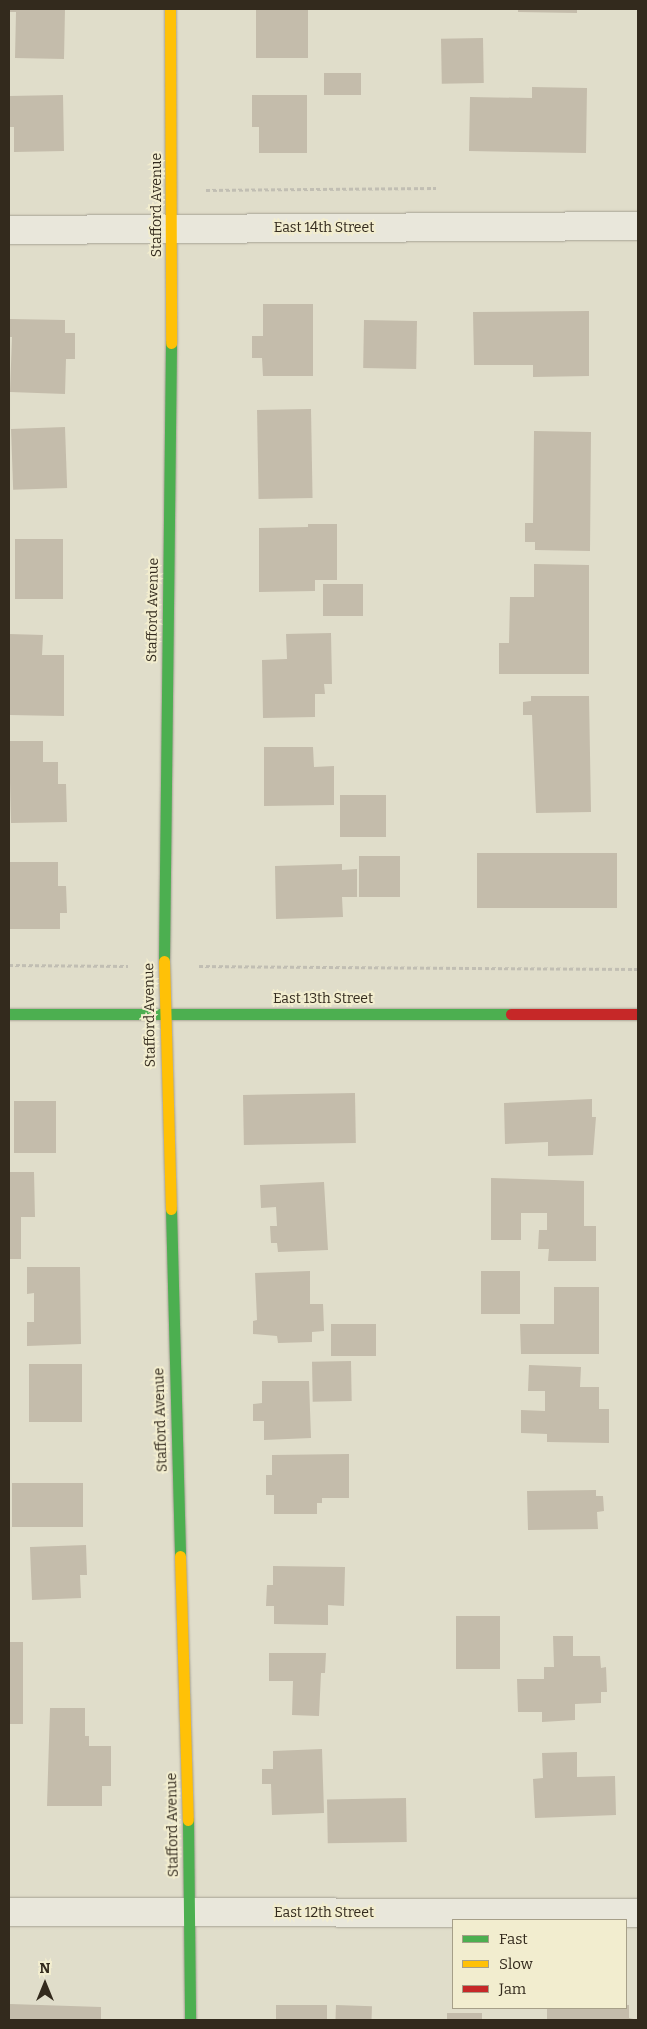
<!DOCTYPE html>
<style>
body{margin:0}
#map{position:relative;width:647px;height:2029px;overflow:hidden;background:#e0ddca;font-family:Bitter,serif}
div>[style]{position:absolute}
.building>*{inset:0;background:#c4bcab;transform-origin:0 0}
.path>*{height:3px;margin-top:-1.5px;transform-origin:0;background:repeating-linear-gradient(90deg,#c1beb3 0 4px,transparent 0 6.5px)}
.roads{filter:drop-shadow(0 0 1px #a5a194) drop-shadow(0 0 1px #a5a194)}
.street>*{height:28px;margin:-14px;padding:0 14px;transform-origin:14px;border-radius:14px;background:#e9e7db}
.fast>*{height:11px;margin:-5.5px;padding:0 5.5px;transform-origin:5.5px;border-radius:5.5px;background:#4caf50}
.slow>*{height:11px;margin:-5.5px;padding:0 5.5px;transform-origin:5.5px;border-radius:5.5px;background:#ffc107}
.jam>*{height:11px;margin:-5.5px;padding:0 5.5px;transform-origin:5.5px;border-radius:5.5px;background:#c62828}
span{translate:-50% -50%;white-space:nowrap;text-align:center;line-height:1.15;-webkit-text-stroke:4px #f2edcf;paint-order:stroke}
.street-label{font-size:14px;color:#332a1d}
.frame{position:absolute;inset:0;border:10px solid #332a1d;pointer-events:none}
.legend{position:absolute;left:452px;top:1919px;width:175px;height:90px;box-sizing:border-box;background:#f2edcf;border:1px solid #a69f88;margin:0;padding:6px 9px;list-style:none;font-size:15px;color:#332a1d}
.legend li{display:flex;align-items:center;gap:10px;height:25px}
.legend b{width:25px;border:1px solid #a69f88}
.north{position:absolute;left:20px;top:1959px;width:50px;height:50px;-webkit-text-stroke:4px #f2edcf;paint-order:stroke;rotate:0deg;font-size:14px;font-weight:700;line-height:20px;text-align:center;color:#332a1d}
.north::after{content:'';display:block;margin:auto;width:18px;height:22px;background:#332a1d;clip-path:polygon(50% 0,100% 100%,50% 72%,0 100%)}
</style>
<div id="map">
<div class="building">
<div style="clip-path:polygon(9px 9px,65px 9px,64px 59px,15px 58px,16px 12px,9px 12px)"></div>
<div style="left:256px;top:9px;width:52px;height:49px"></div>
<div style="clip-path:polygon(518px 9px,577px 9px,577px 13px,518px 12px)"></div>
<div style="left:483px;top:38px;width:45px;height:42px;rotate:89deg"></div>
<div style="left:324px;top:73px;width:37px;height:22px"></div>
<div style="clip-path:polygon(532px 87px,587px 88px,586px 153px,469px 151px,470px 97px,532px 98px)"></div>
<div style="clip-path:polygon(63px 95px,64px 151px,14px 152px,14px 127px,9px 127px,9px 96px)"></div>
<div style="clip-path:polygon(252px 95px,307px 95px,307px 153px,259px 153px,259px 127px,252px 127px)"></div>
<div style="clip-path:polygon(263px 304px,313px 304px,313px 376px,263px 376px,262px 358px,252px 358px,252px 336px,263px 336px)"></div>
<div style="clip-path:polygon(589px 311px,589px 376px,533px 377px,533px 365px,474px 365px,473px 312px)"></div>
<div style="clip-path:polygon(9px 319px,65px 320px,65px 333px,75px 333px,75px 359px,66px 359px,65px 394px,10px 392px,12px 337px,9px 337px)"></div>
<div style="left:364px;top:320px;width:53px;height:48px;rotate:1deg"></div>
<div style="left:311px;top:409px;width:89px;height:54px;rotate:89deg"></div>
<div style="left:65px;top:427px;width:61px;height:54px;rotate:88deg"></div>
<div style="clip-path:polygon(534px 431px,591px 432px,590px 551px,535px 550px,535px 542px,525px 542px,525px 523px,533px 523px)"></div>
<div style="clip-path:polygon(308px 524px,337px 524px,337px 580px,315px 580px,315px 591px,259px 592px,259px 528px,308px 527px)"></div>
<div style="left:15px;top:539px;width:48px;height:60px"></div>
<div style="clip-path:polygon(534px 564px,589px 565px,589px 674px,499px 674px,499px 643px,509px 643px,510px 597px,534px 597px)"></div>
<div style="left:323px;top:584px;width:40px;height:32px"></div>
<div style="clip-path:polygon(331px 633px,332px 684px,324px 684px,325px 694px,315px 694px,315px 717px,263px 718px,262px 660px,287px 659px,286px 634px)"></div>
<div style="clip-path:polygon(9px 634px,43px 635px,42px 655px,64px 655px,64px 716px,9px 715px)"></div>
<div style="clip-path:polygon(531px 696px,589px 696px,591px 812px,536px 813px,532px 715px,523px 715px,523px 702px,531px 701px)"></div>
<div style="clip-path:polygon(9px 741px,43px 741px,43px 762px,58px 762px,58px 784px,66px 784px,67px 822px,11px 823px)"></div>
<div style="clip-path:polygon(264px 747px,313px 747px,314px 767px,334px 766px,334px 805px,264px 806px)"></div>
<div style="left:386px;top:795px;width:42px;height:46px;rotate:90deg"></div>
<div style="left:477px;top:853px;width:140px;height:55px"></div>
<div style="left:359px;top:856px;width:41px;height:41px"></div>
<div style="clip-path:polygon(9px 862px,58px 862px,58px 886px,66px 886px,67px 913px,60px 913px,60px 929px,9px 929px)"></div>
<div style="clip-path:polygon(342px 864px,342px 870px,357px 869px,357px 897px,342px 897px,343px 917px,276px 919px,275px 866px)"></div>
<div style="left:355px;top:1093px;width:50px;height:112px;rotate:89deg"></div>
<div style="clip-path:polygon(592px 1099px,592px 1117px,596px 1117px,593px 1155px,548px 1156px,548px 1142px,505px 1144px,504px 1103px)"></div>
<div style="left:14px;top:1101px;width:42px;height:52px"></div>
<div style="clip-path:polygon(9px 1172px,34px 1172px,35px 1217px,21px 1217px,21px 1259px,9px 1259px)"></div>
<div style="clip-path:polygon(491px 1178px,584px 1181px,584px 1226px,596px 1226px,596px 1261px,548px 1261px,549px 1249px,538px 1249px,539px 1230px,547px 1230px,547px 1213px,521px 1213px,521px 1240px,491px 1240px)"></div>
<div style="clip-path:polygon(324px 1182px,328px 1250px,278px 1252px,277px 1243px,271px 1243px,270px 1226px,277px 1226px,276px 1207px,261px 1208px,260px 1185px)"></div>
<div style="clip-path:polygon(27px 1267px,80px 1267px,81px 1344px,27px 1346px,27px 1322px,34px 1322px,34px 1293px,27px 1294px)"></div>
<div style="clip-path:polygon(310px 1271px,310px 1304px,323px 1304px,324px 1331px,312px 1332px,312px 1342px,278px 1343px,277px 1336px,253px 1334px,253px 1321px,257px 1320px,255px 1273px)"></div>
<div style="left:481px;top:1271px;width:39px;height:43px"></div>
<div style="clip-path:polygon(554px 1287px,599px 1287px,599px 1354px,521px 1354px,520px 1324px,554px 1324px)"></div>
<div style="left:331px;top:1324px;width:45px;height:32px"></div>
<div style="left:351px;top:1361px;width:40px;height:39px;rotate:89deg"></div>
<div style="left:82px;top:1364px;width:58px;height:53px;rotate:90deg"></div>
<div style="clip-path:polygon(529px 1365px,581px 1367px,580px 1387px,599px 1387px,599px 1409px,609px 1409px,609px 1443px,547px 1442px,547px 1434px,521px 1433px,521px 1410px,545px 1411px,545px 1391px,528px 1391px)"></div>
<div style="clip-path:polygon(262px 1381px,309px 1381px,311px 1438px,264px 1440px,264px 1421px,253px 1421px,253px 1404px,262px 1403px)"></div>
<div style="clip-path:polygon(349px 1454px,349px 1498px,322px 1498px,322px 1503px,317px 1503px,317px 1514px,274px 1514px,274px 1495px,266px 1495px,266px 1475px,272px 1475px,272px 1455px)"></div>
<div style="left:12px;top:1483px;width:71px;height:44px"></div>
<div style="clip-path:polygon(596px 1490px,596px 1496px,603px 1496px,604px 1511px,597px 1512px,598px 1529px,528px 1530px,527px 1491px)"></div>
<div style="clip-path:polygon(86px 1545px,87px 1575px,80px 1575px,81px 1598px,32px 1600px,30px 1547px)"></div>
<div style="clip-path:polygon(273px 1566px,345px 1567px,344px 1606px,328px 1605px,328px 1625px,274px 1624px,274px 1606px,266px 1606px,267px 1585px,273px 1585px)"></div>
<div style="left:456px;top:1616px;width:44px;height:53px"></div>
<div style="clip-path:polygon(553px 1636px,573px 1636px,573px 1656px,600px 1656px,601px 1668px,606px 1667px,607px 1692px,601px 1692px,601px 1703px,575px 1704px,575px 1720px,542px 1722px,542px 1712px,518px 1712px,517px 1679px,544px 1679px,544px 1667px,554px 1667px)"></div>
<div style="left:9px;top:1642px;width:14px;height:82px"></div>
<div style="clip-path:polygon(269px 1653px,326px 1653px,325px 1673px,321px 1673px,319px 1716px,292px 1715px,293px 1681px,269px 1681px)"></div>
<div style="clip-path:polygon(50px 1708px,85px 1708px,85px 1736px,89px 1736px,89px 1746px,111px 1746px,111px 1786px,102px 1786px,102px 1806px,47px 1806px)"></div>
<div style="clip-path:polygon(322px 1749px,324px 1813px,272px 1815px,271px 1784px,262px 1784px,262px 1769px,273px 1769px,273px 1751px)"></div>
<div style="clip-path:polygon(577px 1752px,577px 1777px,615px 1776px,616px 1815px,535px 1818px,533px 1779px,543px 1778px,542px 1753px)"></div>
<div style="left:406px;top:1798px;width:44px;height:79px;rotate:89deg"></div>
<div style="clip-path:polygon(10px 2004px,101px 2007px,101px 2020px,9px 2020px)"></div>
<div style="left:327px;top:2005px;width:15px;height:51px;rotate:90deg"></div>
<div style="left:336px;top:2005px;width:36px;height:15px;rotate:2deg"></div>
<div style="clip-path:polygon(626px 2005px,629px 2005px,629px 2018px,638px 2020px,547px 2020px,547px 2008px,626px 2008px)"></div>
<div style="left:447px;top:2013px;width:35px;height:7px"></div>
</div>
<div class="path">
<div style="left:206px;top:190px;width:230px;rotate:-0.5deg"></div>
<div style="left:9px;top:965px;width:119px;rotate:0.5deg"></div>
<div style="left:199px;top:966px;width:439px;rotate:0.4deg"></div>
</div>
<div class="roads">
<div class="street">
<div style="left:9px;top:230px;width:629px;rotate:-0.36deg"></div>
<div style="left:9px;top:1912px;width:629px;rotate:0.09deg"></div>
</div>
<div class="fast">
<div style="left:164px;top:961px;width:618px;rotate:-89.35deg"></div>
<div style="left:9px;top:1014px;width:502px"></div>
<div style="left:171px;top:1209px;width:347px;rotate:88.5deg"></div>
<div style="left:188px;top:1820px;width:200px;rotate:89.4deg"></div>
</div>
<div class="slow">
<div style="left:170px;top:9px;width:334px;rotate:89.8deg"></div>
<div style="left:164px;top:961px;width:248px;rotate:88.4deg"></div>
<div style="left:180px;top:1556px;width:264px;rotate:88.3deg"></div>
</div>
<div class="jam">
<div style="left:511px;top:1014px;width:127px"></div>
</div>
</div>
<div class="street-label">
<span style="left:157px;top:205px;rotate:-90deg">Stafford Avenue</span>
<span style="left:324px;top:228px">East 14th Street</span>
<span style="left:153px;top:610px;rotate:-89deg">Stafford Avenue</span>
<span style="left:323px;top:999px">East 13th Street</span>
<span style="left:150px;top:1015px;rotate:-91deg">Stafford Avenue</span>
<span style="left:161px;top:1420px;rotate:-92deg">Stafford Avenue</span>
<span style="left:173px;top:1825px;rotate:-91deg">Stafford Avenue</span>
<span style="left:324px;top:1913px">East 12th Street</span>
</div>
<div class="frame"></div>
<ul class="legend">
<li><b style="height:6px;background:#4caf50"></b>Fast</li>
<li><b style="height:6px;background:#ffc107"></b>Slow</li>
<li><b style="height:6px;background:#c62828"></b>Jam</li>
</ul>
<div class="north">N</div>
</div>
